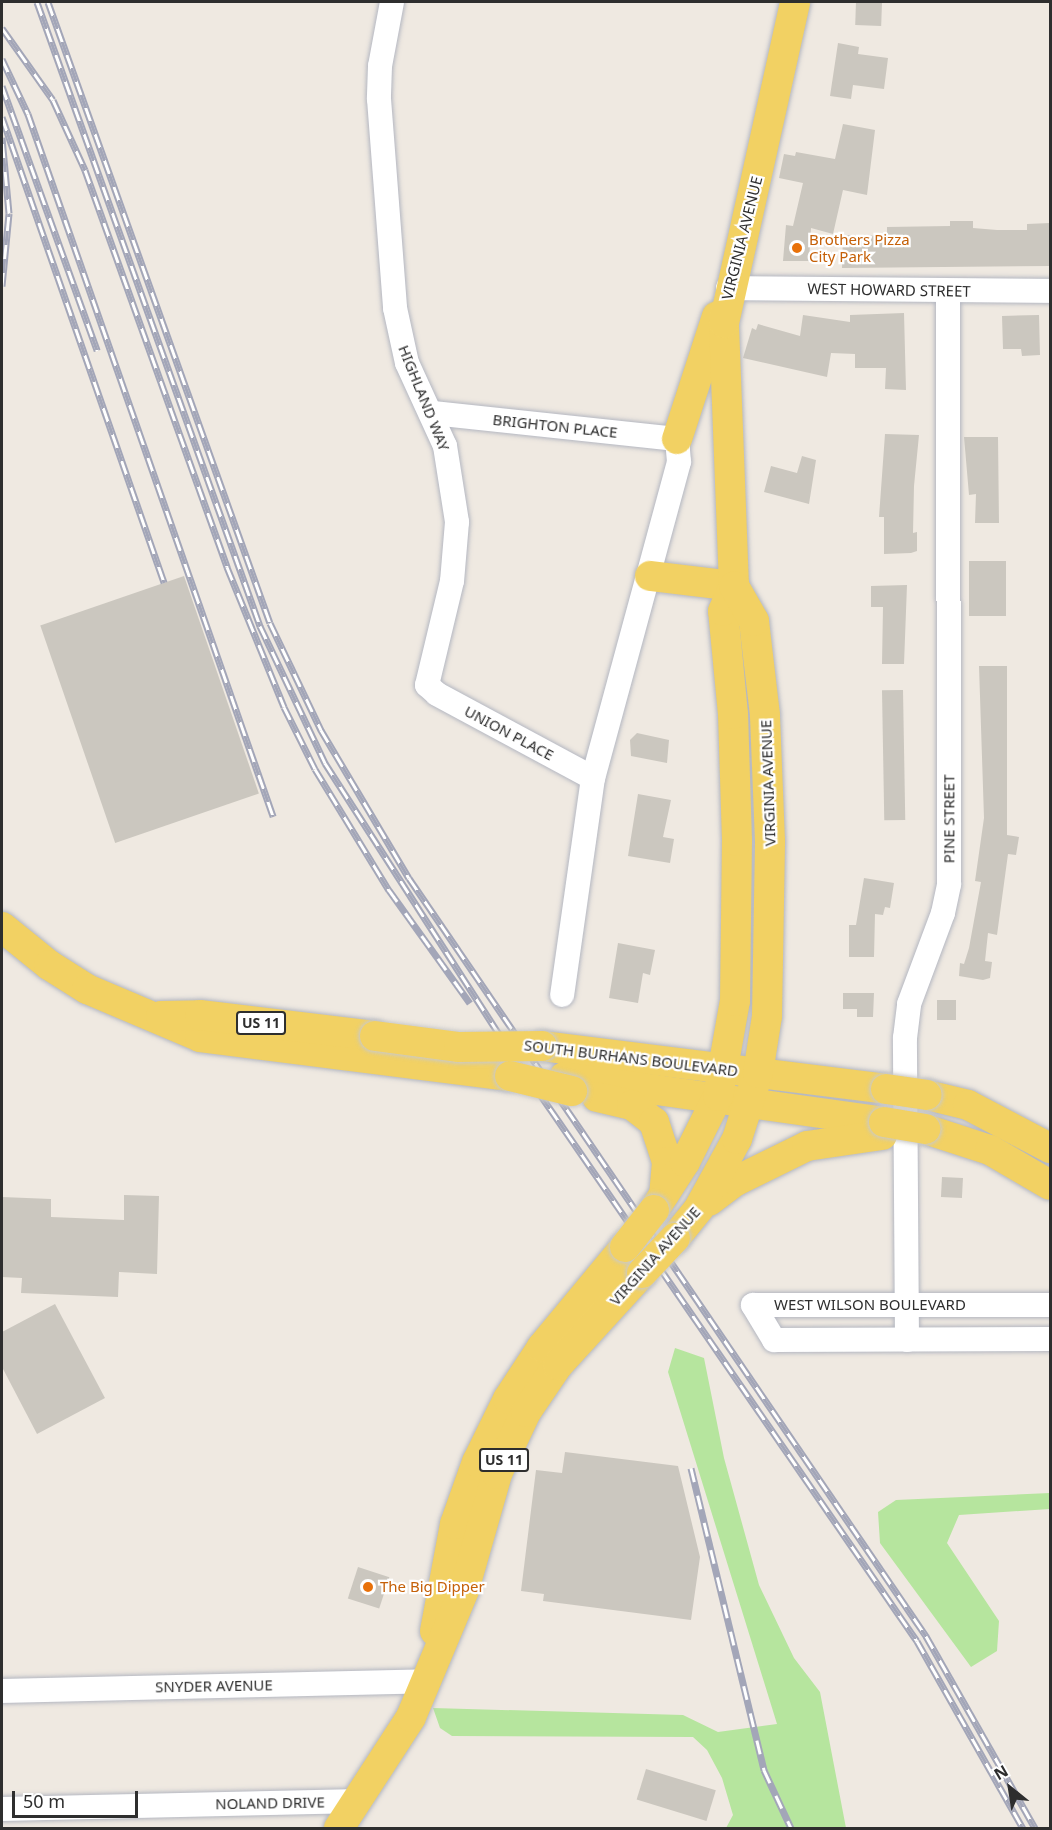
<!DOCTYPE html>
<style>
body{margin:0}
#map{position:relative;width:1052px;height:1830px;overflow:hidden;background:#efe9e1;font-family:"Noto Sans",sans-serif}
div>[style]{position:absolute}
.green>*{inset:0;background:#b6e59e}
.building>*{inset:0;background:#cbc7bf;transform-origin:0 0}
.roads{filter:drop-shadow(0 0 2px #b4b7c1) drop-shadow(0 0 2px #b4b7c1)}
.minor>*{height:24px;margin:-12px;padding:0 12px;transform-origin:12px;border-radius:12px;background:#fff}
.major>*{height:30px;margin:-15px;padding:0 15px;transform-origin:15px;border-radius:15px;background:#f2d163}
.rail>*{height:7px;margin-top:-3.5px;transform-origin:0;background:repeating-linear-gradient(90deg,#fff 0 14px,#a3a6b8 0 28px);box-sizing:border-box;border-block:2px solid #a3a6b8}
.bridges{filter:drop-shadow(0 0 2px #c9c9c9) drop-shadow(0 0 2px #c9c9c9)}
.major-bridge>*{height:30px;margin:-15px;padding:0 15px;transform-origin:15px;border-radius:15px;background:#f2d163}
.dots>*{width:16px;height:16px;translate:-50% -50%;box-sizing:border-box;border:3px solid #fff;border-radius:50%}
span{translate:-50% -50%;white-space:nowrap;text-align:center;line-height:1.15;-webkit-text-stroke:4.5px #fff;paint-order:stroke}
.shield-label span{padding:2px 4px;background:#fff;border:2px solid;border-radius:4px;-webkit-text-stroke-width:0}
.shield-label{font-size:14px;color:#2e2e2e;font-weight:700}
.street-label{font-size:15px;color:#2e2e2e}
.food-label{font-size:15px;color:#c56008}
.left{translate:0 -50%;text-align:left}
.frame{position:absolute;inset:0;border:3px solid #2e2e2e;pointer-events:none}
.north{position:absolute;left:980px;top:1758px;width:60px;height:60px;-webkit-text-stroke:4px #fff;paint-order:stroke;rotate:330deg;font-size:16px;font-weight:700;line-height:24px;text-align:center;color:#2e2e2e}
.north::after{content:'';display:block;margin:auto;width:21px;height:27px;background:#2e2e2e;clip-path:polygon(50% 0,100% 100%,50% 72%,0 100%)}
.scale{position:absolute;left:12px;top:1791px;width:126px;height:27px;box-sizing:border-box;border:3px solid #2e2e2e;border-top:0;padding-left:8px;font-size:18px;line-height:21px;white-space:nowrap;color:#2e2e2e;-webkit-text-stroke:4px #fff;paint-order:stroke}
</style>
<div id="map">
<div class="green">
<div style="clip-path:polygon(675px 1348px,704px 1358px,724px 1458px,759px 1585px,794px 1658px,820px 1692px,846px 1828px,726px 1828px,733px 1815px,722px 1778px,707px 1750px,693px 1737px,452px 1736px,440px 1728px,433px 1708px,683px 1715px,718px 1732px,777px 1724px,668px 1372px)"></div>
<div style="clip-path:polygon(1050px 1493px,1050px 1509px,959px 1515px,947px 1543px,999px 1621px,997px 1651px,971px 1667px,880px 1543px,878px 1512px,896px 1500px)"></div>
</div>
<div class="building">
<div style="left:856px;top:2px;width:26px;height:23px;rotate:2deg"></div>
<div style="clip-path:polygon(838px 43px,859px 47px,858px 54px,888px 58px,884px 89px,853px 85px,851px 99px,830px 96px)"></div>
<div style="clip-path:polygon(843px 124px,875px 130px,867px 195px,843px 190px,833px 234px,811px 228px,809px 261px,783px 261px,786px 225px,793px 226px,803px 183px,779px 178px,784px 154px,795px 156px,796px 152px,835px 159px)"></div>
<div style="clip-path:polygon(950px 221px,973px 221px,973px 228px,997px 230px,1027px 230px,1027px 224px,1050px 223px,1050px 266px,842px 268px,843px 235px,887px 236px,887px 227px,950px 226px)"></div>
<div style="clip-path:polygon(904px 313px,906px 390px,885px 389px,886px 368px,855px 368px,855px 354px,831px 353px,827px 377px,743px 358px,752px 328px,756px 330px,758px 324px,800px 336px,803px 315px,850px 322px,850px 315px)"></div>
<div style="clip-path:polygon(1039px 315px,1040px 355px,1022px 356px,1021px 349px,1003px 349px,1002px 316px)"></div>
<div style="clip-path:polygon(885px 434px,919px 435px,914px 486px,913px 533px,917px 532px,917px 551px,911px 553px,884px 554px,884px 517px,879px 517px)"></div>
<div style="clip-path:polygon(964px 437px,998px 437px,999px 523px,975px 523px,976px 494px,969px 495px)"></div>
<div style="clip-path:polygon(802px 456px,816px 460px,809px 504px,764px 492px,771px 466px,797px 473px)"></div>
<div style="left:969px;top:561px;width:37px;height:55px"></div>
<div style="left:184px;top:576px;width:230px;height:152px;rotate:71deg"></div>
<div style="clip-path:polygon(907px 585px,904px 664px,882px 664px,883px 607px,871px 607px,871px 586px)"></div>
<div style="clip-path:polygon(979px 666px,1007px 666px,1007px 835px,1019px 837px,1016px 855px,1008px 854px,997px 935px,988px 933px,985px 961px,992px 962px,990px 978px,983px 980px,959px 976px,960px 963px,964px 964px,969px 948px,981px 882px,975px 881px,984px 818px)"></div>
<div style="left:903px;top:690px;width:130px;height:21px;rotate:89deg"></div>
<div style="clip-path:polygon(637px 733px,669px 740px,667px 763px,631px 756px,630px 740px)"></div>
<div style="clip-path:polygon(638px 794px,671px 800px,663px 837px,674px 839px,670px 863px,628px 856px)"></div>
<div style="clip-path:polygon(864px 878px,894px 883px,890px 908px,885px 907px,883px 915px,875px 914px,874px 957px,849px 957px,849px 925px,856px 925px)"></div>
<div style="clip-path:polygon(618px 943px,655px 950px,650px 975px,643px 973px,638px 1003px,609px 998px)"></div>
<div style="clip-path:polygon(843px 993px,874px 993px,873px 1017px,857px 1017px,857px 1009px,843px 1009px)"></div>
<div style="left:937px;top:1000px;width:19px;height:20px"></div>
<div style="left:942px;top:1177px;width:21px;height:20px;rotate:3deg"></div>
<div style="clip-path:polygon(124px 1195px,159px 1196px,157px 1274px,119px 1272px,118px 1297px,21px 1293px,22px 1278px,2px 1277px,2px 1197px,51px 1199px,51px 1217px,124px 1220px)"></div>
<div style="clip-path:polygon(55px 1304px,105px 1398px,37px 1434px,2px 1367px,2px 1332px)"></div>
<div style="clip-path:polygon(565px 1452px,678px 1466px,700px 1557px,691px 1620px,543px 1601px,544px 1594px,521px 1591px,536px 1470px,562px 1473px)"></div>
<div style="left:358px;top:1567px;width:33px;height:33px;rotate:18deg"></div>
<div style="left:646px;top:1769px;width:73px;height:32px;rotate:17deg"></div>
</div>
<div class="roads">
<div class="minor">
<div style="left:392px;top:2px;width:65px;rotate:100.6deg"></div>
<div style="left:380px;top:66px;width:33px;rotate:92deg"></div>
<div style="left:379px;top:99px;width:210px;rotate:85.6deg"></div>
<div style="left:395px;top:308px;width:56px;rotate:77.7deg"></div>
<div style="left:407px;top:363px;width:91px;rotate:65.4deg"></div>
<div style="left:445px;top:446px;width:77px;rotate:81deg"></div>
<div style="left:457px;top:522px;width:59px;rotate:94.8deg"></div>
<div style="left:452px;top:581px;width:107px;rotate:103.5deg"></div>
<div style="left:427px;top:685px;width:13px;rotate:42deg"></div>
<div style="left:437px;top:694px;width:177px;rotate:28.3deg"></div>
<div style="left:728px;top:288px;width:322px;rotate:0.5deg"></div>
<div style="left:433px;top:413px;width:245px;rotate:6.1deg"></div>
<div style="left:677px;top:439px;width:23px;rotate:85deg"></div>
<div style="left:679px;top:462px;width:327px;rotate:105.2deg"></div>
<div style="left:593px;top:778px;width:219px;rotate:98.1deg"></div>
<div style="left:753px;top:1305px;width:41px;rotate:59deg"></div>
<div style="left:774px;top:1340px;width:276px;rotate:-0.2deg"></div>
<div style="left:753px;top:1305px;width:297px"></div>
<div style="left:907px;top:1340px;width:302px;rotate:-90.4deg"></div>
<div style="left:905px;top:1038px;width:34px;rotate:-83deg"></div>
<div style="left:909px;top:1004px;width:97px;rotate:-69.5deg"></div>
<div style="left:943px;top:913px;width:30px;rotate:-78deg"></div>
<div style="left:949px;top:884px;width:593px;rotate:-90.1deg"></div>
<div style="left:2px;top:1691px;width:425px;rotate:-1.3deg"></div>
<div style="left:2px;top:1809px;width:357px;rotate:-1.3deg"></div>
</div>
<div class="major">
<div style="left:677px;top:439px;width:129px;rotate:-72deg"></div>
<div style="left:650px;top:576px;width:85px;rotate:6.8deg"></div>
<div style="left:2px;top:927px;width:60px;rotate:39deg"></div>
<div style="left:49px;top:965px;width:45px;rotate:32.3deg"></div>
<div style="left:87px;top:989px;width:123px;rotate:23deg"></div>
<div style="left:200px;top:1037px;width:312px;rotate:7.2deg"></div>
<div style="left:161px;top:1016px;width:39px;rotate:-1deg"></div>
<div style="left:200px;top:1015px;width:176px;rotate:6.8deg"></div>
<div style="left:542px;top:1046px;width:347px;rotate:7.1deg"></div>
<div style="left:564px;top:1077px;width:323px;rotate:8deg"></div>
<div style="left:927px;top:1095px;width:42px;rotate:13.7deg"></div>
<div style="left:968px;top:1105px;width:93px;rotate:27.7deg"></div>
<div style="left:597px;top:1097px;width:36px;rotate:13deg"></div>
<div style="left:632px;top:1105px;width:28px;rotate:38deg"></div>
<div style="left:654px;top:1122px;width:42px;rotate:72deg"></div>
<div style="left:667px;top:1162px;width:32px;rotate:95deg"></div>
<div style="left:925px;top:1129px;width:68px;rotate:17.9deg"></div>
<div style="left:990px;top:1150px;width:69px;rotate:30.3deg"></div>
<div style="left:709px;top:1201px;width:34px;rotate:-37deg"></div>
<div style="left:736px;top:1181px;width:79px;rotate:-26.2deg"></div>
<div style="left:807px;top:1146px;width:76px;rotate:-8.3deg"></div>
<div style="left:654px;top:1210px;width:57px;rotate:-57.1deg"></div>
<div style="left:685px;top:1162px;width:74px;rotate:-63.4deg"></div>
<div style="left:718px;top:1096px;width:97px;rotate:-79.9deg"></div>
<div style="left:735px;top:1001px;width:160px;rotate:-89.3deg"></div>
<div style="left:737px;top:841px;width:127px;rotate:-91.8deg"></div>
<div style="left:733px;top:714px;width:103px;rotate:-95.5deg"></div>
<div style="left:723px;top:611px;width:27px;rotate:-66deg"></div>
<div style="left:734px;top:586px;width:263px;rotate:-92.2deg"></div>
<div style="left:724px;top:323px;width:329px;rotate:-77.5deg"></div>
<div style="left:675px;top:1238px;width:38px;rotate:-51deg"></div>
<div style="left:699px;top:1208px;width:79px;rotate:-61.2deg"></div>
<div style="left:737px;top:1139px;width:69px;rotate:-72.3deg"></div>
<div style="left:758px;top:1073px;width:58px;rotate:-81deg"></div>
<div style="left:767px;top:1016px;width:175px;rotate:-89deg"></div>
<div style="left:770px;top:841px;width:126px;rotate:-92.3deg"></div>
<div style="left:765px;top:715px;width:95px;rotate:-96.7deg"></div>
<div style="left:754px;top:621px;width:40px;rotate:-119.7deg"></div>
<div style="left:435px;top:1631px;width:109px;rotate:-79.4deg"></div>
<div style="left:455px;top:1524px;width:66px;rotate:-70.5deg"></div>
<div style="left:477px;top:1462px;width:70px;rotate:-63.8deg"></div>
<div style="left:508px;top:1399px;width:62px;rotate:-56.8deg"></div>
<div style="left:542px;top:1347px;width:130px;rotate:-50.3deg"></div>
<div style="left:339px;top:1828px;width:132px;rotate:-57deg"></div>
<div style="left:411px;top:1717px;width:138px;rotate:-67.3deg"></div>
<div style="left:464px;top:1590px;width:121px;rotate:-74.1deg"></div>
<div style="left:497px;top:1474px;width:68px;rotate:-64.9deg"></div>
<div style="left:526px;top:1412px;width:57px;rotate:-55.8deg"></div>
<div style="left:558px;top:1365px;width:125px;rotate:-47.6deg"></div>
</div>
</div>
<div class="rail">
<div style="left:37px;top:2px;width:663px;rotate:70.33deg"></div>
<div style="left:260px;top:626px;width:152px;rotate:64.6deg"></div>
<div style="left:325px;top:763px;width:328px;rotate:57.3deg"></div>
<div style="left:502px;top:1039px;width:731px;rotate:55.42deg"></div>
<div style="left:917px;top:1641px;width:215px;rotate:60.5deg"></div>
<div style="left:48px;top:2px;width:659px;rotate:70.33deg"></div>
<div style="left:270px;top:623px;width:119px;rotate:64.5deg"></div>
<div style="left:321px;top:730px;width:172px;rotate:59.3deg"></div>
<div style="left:409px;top:878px;width:918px;rotate:55.7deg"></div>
<div style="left:926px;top:1636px;width:221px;rotate:60.4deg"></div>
<div style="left:2px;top:28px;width:88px;rotate:54.7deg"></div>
<div style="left:53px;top:100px;width:77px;rotate:65.4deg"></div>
<div style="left:85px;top:170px;width:422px;rotate:70.3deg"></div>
<div style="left:227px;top:567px;width:151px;rotate:67.8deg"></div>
<div style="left:284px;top:707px;width:69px;rotate:63.4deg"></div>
<div style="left:315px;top:769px;width:142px;rotate:58.6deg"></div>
<div style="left:389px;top:890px;width:139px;rotate:54.4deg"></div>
<div style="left:2px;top:59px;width:61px;rotate:64.7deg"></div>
<div style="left:28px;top:114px;width:744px;rotate:70.76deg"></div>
<div style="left:2px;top:86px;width:281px;rotate:70.2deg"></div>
<div style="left:2px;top:117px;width:493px;rotate:70.8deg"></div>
<div style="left:2px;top:286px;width:73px;rotate:-84.5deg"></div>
<div style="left:9px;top:213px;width:76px;rotate:-95.3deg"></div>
<div style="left:691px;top:1468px;width:311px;rotate:76.4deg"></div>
<div style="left:764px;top:1770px;width:64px;rotate:65deg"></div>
</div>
<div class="bridges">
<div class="major-bridge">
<div style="left:375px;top:1036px;width:85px;rotate:7.5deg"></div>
<div style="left:459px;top:1047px;width:83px;rotate:-0.7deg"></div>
<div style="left:510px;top:1076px;width:64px;rotate:13.6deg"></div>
<div style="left:886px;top:1089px;width:41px;rotate:8.3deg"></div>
<div style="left:884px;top:1122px;width:42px;rotate:9.7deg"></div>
<div style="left:625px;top:1247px;width:47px;rotate:-51.9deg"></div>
<div style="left:642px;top:1273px;width:48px;rotate:-46.7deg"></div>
</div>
</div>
<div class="dots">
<div style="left:797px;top:248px;background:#e8710a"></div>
<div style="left:368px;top:1587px;background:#e8710a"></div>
</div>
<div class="shield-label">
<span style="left:261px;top:1023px">US 11</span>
<span style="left:504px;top:1460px">US 11</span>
</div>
<div class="street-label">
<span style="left:742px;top:238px;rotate:-76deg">VIRGINIA AVENUE</span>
<span style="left:889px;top:290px;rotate:1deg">WEST HOWARD STREET</span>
<span style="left:424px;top:398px;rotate:68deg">HIGHLAND WAY</span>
<span style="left:555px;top:426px;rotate:6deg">BRIGHTON PLACE</span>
<span style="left:509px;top:733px;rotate:28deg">UNION PLACE</span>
<span style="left:768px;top:783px;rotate:-92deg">VIRGINIA AVENUE</span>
<span style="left:949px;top:819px;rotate:-90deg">PINE STREET</span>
<span style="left:631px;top:1058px;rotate:7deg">SOUTH BURHANS BOULEVARD</span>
<span style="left:655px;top:1256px;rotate:-48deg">VIRGINIA AVENUE</span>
<span style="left:870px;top:1305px">WEST WILSON BOULEVARD</span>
<span style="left:214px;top:1686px;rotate:-1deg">SNYDER AVENUE</span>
<span style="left:270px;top:1803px;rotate:-1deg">NOLAND DRIVE</span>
</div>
<div class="food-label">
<span class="left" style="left:809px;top:248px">Brothers Pizza<br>City Park</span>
<span class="left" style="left:380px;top:1587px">The Big Dipper</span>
</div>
<div class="frame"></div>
<div class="north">N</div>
<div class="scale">50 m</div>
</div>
